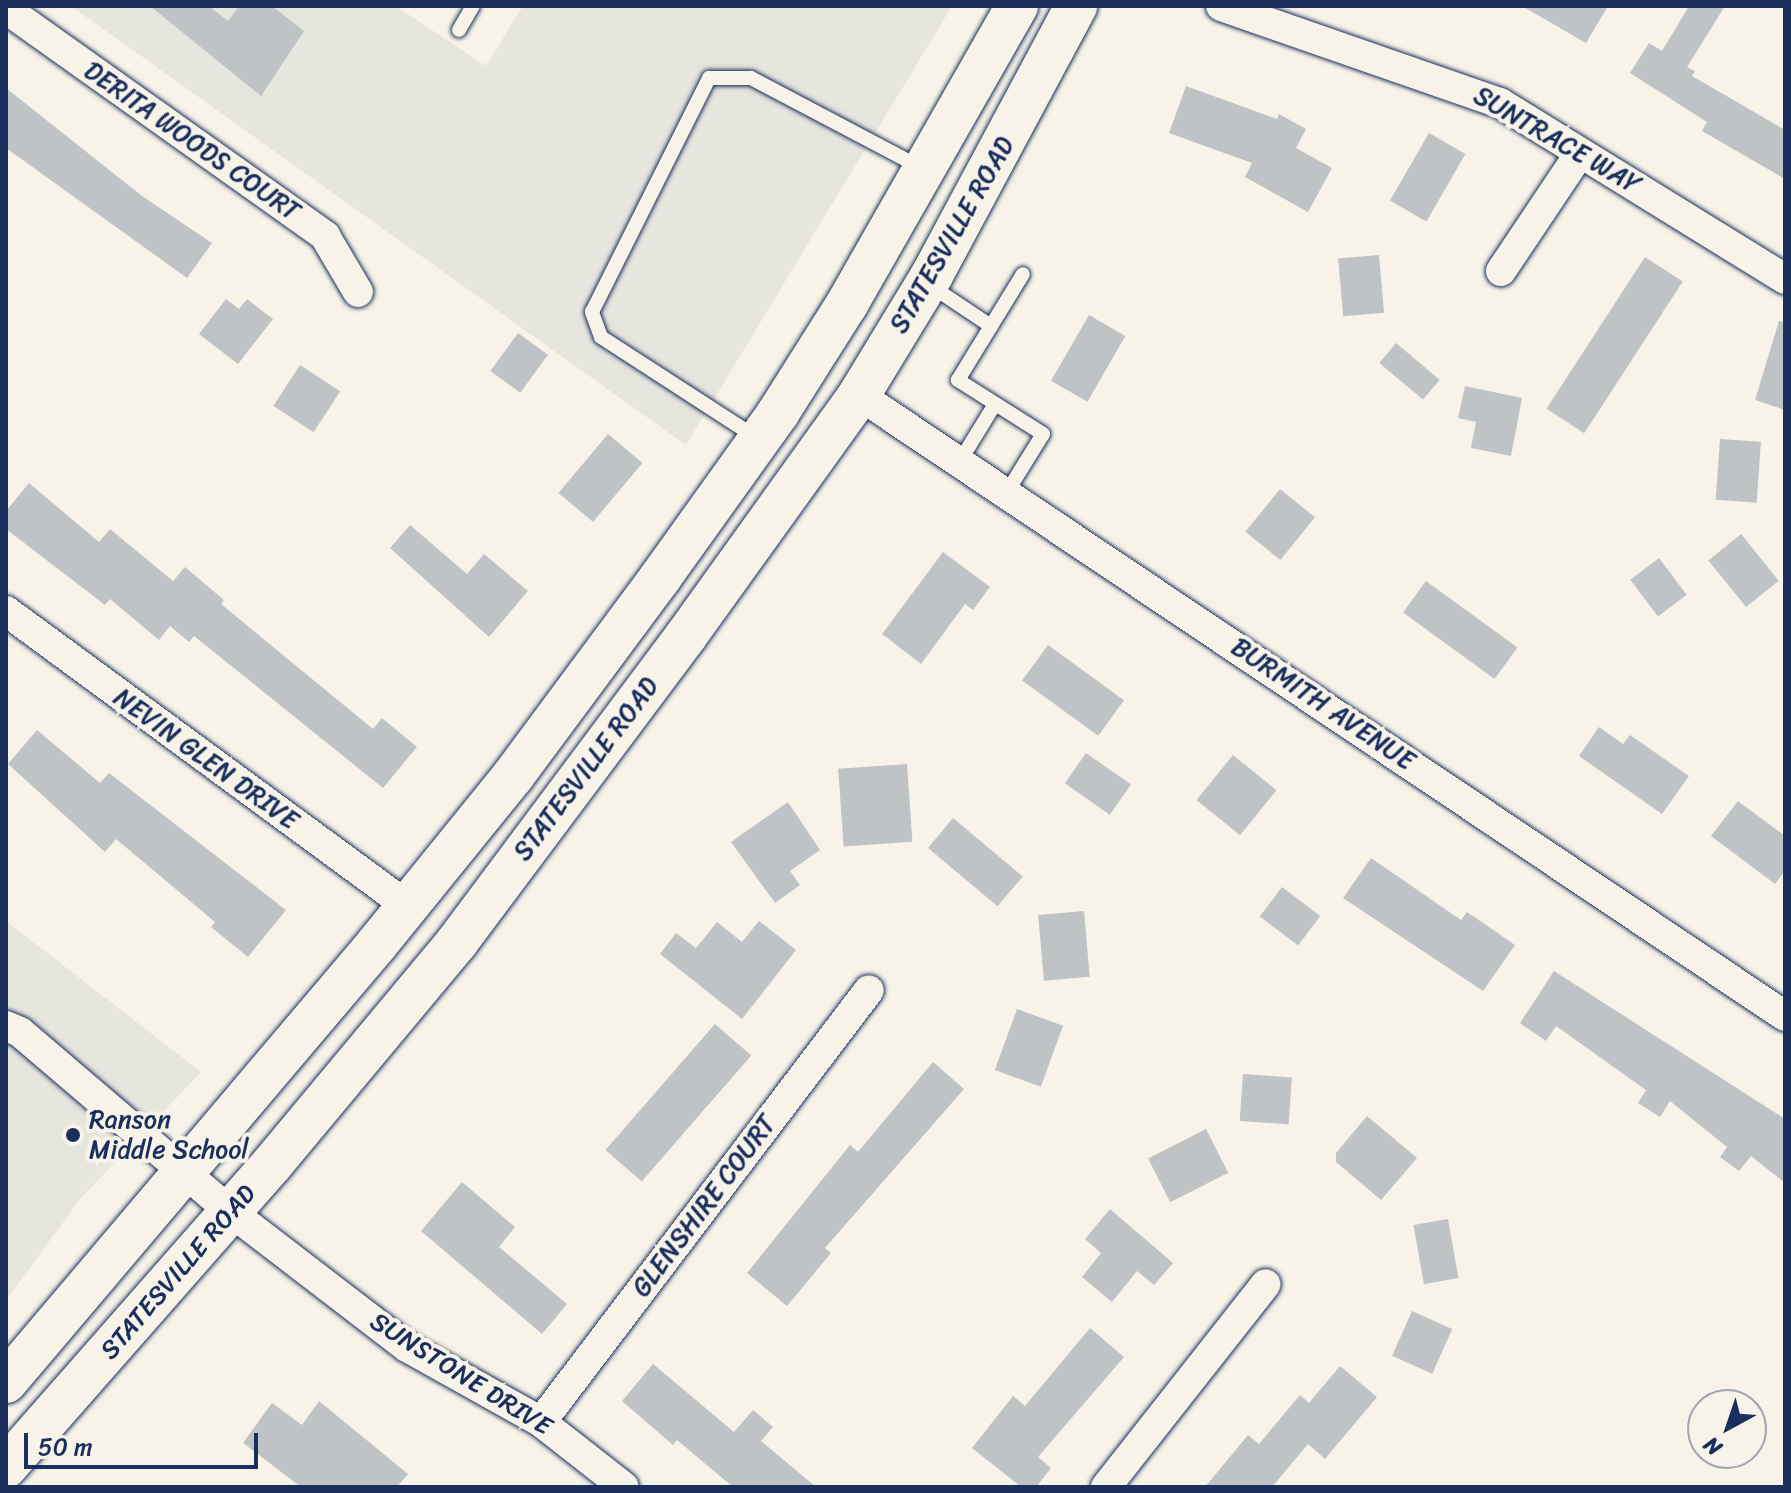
<!DOCTYPE html>
<style>
body{margin:0}
#map{position:relative;width:1791px;height:1493px;overflow:hidden;background:#f7f3e8;font-family:Sriracha,sans-serif}
div>[style]{position:absolute}
.built>*{inset:0;background:#e6e5de}
.building>*{inset:0;background:#c0c3c5;transform-origin:0 0}
.roads{filter:drop-shadow(0 0 2px #1b2f5e) drop-shadow(0 0 2px #1b2f5e)}
.service>*{height:14px;margin:-7px;padding:0 7px;transform-origin:7px;border-radius:7px;background:#f7f3e8}
.minor>*{height:30px;margin:-15px;padding:0 15px;transform-origin:15px;border-radius:15px;background:#f7f3e8}
.secondary>*{height:42px;margin:-21px;padding:0 21px;transform-origin:21px;border-radius:21px;background:#f7f3e8}
.dots>*{width:22px;height:22px;translate:-50% -50%;box-sizing:border-box;border:4px solid #f7f3e8;border-radius:50%}
span{translate:-50% -50%;white-space:nowrap;text-align:center;line-height:1.15;-webkit-text-stroke:8px #f7f3e8;paint-order:stroke}
.street-label{font-size:26px;color:#1b2f5e}
.poi-label{font-size:26px;color:#1b2f5e}
.left{translate:0 -50%;text-align:left}
.frame{position:absolute;inset:0;border:8px solid #1b2f5e;pointer-events:none}
.north{position:absolute;left:1687px;top:1389px;width:80px;height:80px;box-sizing:border-box;background:#f7f3e8;border:2px solid #9fa5b1;border-radius:50%;rotate:220deg;font-size:22px;font-weight:700;line-height:32px;text-align:center;color:#1b2f5e}
.north::after{content:'';display:block;margin:auto;width:28px;height:36px;background:#1b2f5e;clip-path:polygon(50% 0,100% 100%,50% 72%,0 100%)}
.scale{position:absolute;left:24px;top:1433px;width:234px;height:36px;box-sizing:border-box;border:4px solid #1b2f5e;border-top:0;padding-left:10px;font-size:24px;line-height:28px;white-space:nowrap;color:#1b2f5e;-webkit-text-stroke:6px #f7f3e8;paint-order:stroke}
</style>
<div id="map">
<div class="built">
<div style="clip-path:polygon(71px 6px,396px 6px,486px 66px,523px 6px,952px 6px,686px 445px)"></div>
<div style="clip-path:polygon(6px 921px,201px 1072px,81px 1198px,6px 1300px)"></div>
</div>
<div class="building">
<div style="clip-path:polygon(150px 6px,209px 6px,228px 21px,239px 6px,272px 6px,304px 31px,261px 96px)"></div>
<div style="clip-path:polygon(1522px 6px,1608px 6px,1586px 43px)"></div>
<div style="clip-path:polygon(1689px 6px,1725px 6px,1687px 67px,1695px 71px,1692px 76px,1785px 130px,1785px 179px,1702px 131px,1707px 122px,1630px 73px,1649px 43px,1662px 51px)"></div>
<div style="clip-path:polygon(1186px 86px,1277px 119px,1279px 114px,1306px 129px,1296px 148px,1332px 168px,1308px 212px,1245px 177px,1252px 163px,1169px 133px)"></div>
<div style="clip-path:polygon(6px 88px,142px 196px,212px 243px,187px 278px,6px 148px)"></div>
<div style="left:1429px;top:133px;width:42px;height:78px;rotate:30deg"></div>
<div style="left:1379px;top:255px;width:58px;height:41px;rotate:85deg"></div>
<div style="left:1645px;top:257px;width:45px;height:181px;rotate:33deg"></div>
<div style="clip-path:polygon(226px 299px,239px 309px,247px 299px,273px 319px,238px 364px,199px 334px)"></div>
<div style="left:1089px;top:315px;width:42px;height:76px;rotate:30deg"></div>
<div style="clip-path:polygon(1779px 321px,1785px 322px,1785px 410px,1755px 400px)"></div>
<div style="left:518px;top:333px;width:37px;height:47px;rotate:36deg"></div>
<div style="left:1396px;top:343px;width:57px;height:26px;rotate:40deg"></div>
<div style="left:300px;top:365px;width:48px;height:49px;rotate:33deg"></div>
<div style="clip-path:polygon(1465px 386px,1522px 398px,1511px 456px,1471px 448px,1476px 422px,1458px 418px)"></div>
<div style="left:608px;top:434px;width:45px;height:77px;rotate:40deg"></div>
<div style="left:1720px;top:439px;width:41px;height:61px;rotate:4deg"></div>
<div style="clip-path:polygon(29px 483px,99px 542px,110px 529px,173px 581px,185px 567px,224px 600px,221px 604px,373px 729px,382px 718px,417px 747px,383px 788px,194px 636px,189px 642px,170px 626px,159px 640px,110px 599px,105px 605px,6px 529px,6px 511px)"></div>
<div style="left:1280px;top:489px;width:45px;height:55px;rotate:39deg"></div>
<div style="clip-path:polygon(410px 525px,467px 574px,484px 554px,528px 591px,489px 637px,390px 548px)"></div>
<div style="left:1741px;top:534px;width:60px;height:42px;rotate:51deg"></div>
<div style="clip-path:polygon(943px 552px,990px 587px,973px 610px,965px 604px,921px 664px,882px 634px)"></div>
<div style="left:1659px;top:558px;width:46px;height:36px;rotate:53deg"></div>
<div style="left:1426px;top:581px;width:113px;height:39px;rotate:36deg"></div>
<div style="left:1048px;top:645px;width:94px;height:44px;rotate:36deg"></div>
<div style="clip-path:polygon(1599px 727px,1623px 744px,1630px 735px,1689px 776px,1662px 814px,1579px 756px)"></div>
<div style="clip-path:polygon(37px 730px,100px 783px,109px 773px,286px 910px,248px 957px,211px 927px,215px 922px,116px 839px,105px 852px,8px 764px)"></div>
<div style="left:1086px;top:753px;width:55px;height:37px;rotate:35deg"></div>
<div style="left:1233px;top:755px;width:56px;height:58px;rotate:39deg"></div>
<div style="left:907px;top:764px;width:78px;height:69px;rotate:86deg"></div>
<div style="clip-path:polygon(1738px 801px,1785px 836px,1785px 871px,1775px 884px,1711px 836px)"></div>
<div style="clip-path:polygon(788px 802px,820px 850px,790px 871px,800px 885px,775px 903px,731px 842px)"></div>
<div style="left:953px;top:818px;width:91px;height:39px;rotate:40deg"></div>
<div style="clip-path:polygon(1371px 858px,1461px 920px,1467px 912px,1515px 945px,1483px 991px,1343px 898px)"></div>
<div style="left:1282px;top:887px;width:48px;height:37px;rotate:37deg"></div>
<div style="left:1084px;top:911px;width:66px;height:46px;rotate:85deg"></div>
<div style="clip-path:polygon(759px 921px,796px 950px,742px 1019px,660px 954px,676px 933px,696px 948px,717px 922px,742px 942px)"></div>
<div style="clip-path:polygon(1554px 971px,1785px 1119px,1785px 1183px,1751px 1156px,1739px 1171px,1720px 1157px,1727px 1147px,1670px 1101px,1660px 1117px,1638px 1103px,1646px 1090px,1556px 1026px,1546px 1041px,1520px 1023px)"></div>
<div style="left:1017px;top:1009px;width:49px;height:65px;rotate:20deg"></div>
<div style="left:715px;top:1024px;width:48px;height:167px;rotate:41deg"></div>
<div style="clip-path:polygon(933px 1062px,964px 1089px,825px 1248px,831px 1253px,787px 1306px,747px 1273px,850px 1145px,858px 1152px)"></div>
<div style="left:1243px;top:1074px;width:49px;height:47px;rotate:4deg"></div>
<div style="clip-path:polygon(1367px 1116px,1417px 1158px,1381px 1200px,1336px 1162px,1336px 1153px)"></div>
<div style="left:1206px;top:1129px;width:49px;height:65px;rotate:63deg"></div>
<div style="clip-path:polygon(462px 1182px,515px 1227px,499px 1247px,567px 1304px,542px 1334px,421px 1231px)"></div>
<div style="clip-path:polygon(1110px 1209px,1173px 1263px,1154px 1285px,1137px 1271px,1112px 1302px,1082px 1277px,1101px 1253px,1085px 1239px)"></div>
<div style="left:1448px;top:1219px;width:60px;height:35px;rotate:80deg"></div>
<div style="left:1412px;top:1311px;width:44px;height:49px;rotate:24deg"></div>
<div style="clip-path:polygon(1090px 1328px,1124px 1357px,1038px 1457px,1051px 1468px,1036px 1487px,1021px 1487px,972px 1448px,1013px 1396px,1025px 1406px)"></div>
<div style="clip-path:polygon(653px 1364px,734px 1432px,753px 1410px,773px 1427px,761px 1441px,816px 1487px,733px 1487px,677px 1440px,673px 1445px,622px 1401px)"></div>
<div style="clip-path:polygon(1340px 1366px,1377px 1397px,1325px 1459px,1308px 1444px,1272px 1487px,1205px 1487px,1248px 1435px,1259px 1444px,1300px 1395px,1309px 1403px)"></div>
<div style="clip-path:polygon(319px 1401px,408px 1474px,397px 1487px,301px 1487px,243px 1443px,272px 1403px,302px 1425px)"></div>
</div>
<div class="roads">
<div class="service">
<div style="left:459px;top:30px;width:28px;rotate:-60deg"></div>
<div style="left:931px;top:286px;width:72px;rotate:33.7deg"></div>
<div style="left:757px;top:438px;width:186px;rotate:-147.1deg"></div>
<div style="left:601px;top:337px;width:27px;rotate:-110deg"></div>
<div style="left:592px;top:312px;width:262px;rotate:-63.4deg"></div>
<div style="left:709px;top:78px;width:42px"></div>
<div style="left:751px;top:78px;width:191px;rotate:27.8deg"></div>
<div style="left:960px;top:461px;width:67px;rotate:-58.4deg"></div>
<div style="left:1007px;top:492px;width:68px;rotate:-58.2deg"></div>
<div style="left:1043px;top:434px;width:101px;rotate:-147.6deg"></div>
<div style="left:958px;top:380px;width:124px;rotate:-58.5deg"></div>
</div>
<div class="minor">
<div style="left:1221px;top:6px;width:295px;rotate:19.2deg"></div>
<div style="left:1500px;top:103px;width:335px;rotate:31.7deg"></div>
<div style="left:6px;top:9px;width:392px;rotate:35.4deg"></div>
<div style="left:325px;top:236px;width:65px;rotate:59.5deg"></div>
<div style="left:1501px;top:271px;width:142px;rotate:-56.2deg"></div>
<div style="left:859px;top:395px;width:1115px;rotate:33.85deg"></div>
<div style="left:6px;top:611px;width:498px;rotate:36.3deg"></div>
<div style="left:6px;top:1026px;width:15px;rotate:23deg"></div>
<div style="left:20px;top:1032px;width:277px;rotate:40.5deg"></div>
<div style="left:231px;top:1212px;width:222px;rotate:37.5deg"></div>
<div style="left:407px;top:1347px;width:154px;rotate:29.2deg"></div>
<div style="left:541px;top:1422px;width:105px;rotate:38.1deg"></div>
<div style="left:541px;top:1422px;width:542px;rotate:-52.79deg"></div>
<div style="left:1106px;top:1487px;width:258px;rotate:-51.8deg"></div>
</div>
<div class="secondary">
<div style="left:6px;top:1382px;width:574px;rotate:-49.73deg"></div>
<div style="left:377px;top:944px;width:216px;rotate:-51deg"></div>
<div style="left:513px;top:776px;width:247px;rotate:-53.4deg"></div>
<div style="left:660px;top:578px;width:203px;rotate:-54.4deg"></div>
<div style="left:778px;top:413px;width:129px;rotate:-57.7deg"></div>
<div style="left:847px;top:304px;width:343px;rotate:-60.3deg"></div>
<div style="left:6px;top:1467px;width:405px;rotate:-48.7deg"></div>
<div style="left:273px;top:1163px;width:288px;rotate:-50.2deg"></div>
<div style="left:457px;top:942px;width:382px;rotate:-53.2deg"></div>
<div style="left:686px;top:636px;width:297px;rotate:-54.3deg"></div>
<div style="left:859px;top:395px;width:140px;rotate:-58.7deg"></div>
<div style="left:932px;top:275px;width:305px;rotate:-61.8deg"></div>
</div>
</div>
<div class="dots">
<div style="left:73px;top:1135px;background:#1b2f5e"></div>
</div>
<div class="street-label">
<span style="left:1557px;top:140px;rotate:30deg">SUNTRACE WAY</span>
<span style="left:192px;top:141px;rotate:35deg">DERITA WOODS COURT</span>
<span style="left:952px;top:235px;rotate:-60deg">STATESVILLE ROAD</span>
<span style="left:1323px;top:704px;rotate:34deg">BURMITH AVENUE</span>
<span style="left:206px;top:759px;rotate:36deg">NEVIN GLEN DRIVE</span>
<span style="left:586px;top:769px;rotate:-53deg">STATESVILLE ROAD</span>
<span style="left:704px;top:1206px;rotate:-53deg">GLENSHIRE COURT</span>
<span style="left:178px;top:1272px;rotate:-49deg">STATESVILLE ROAD</span>
<span style="left:461px;top:1374px;rotate:32deg">SUNSTONE DRIVE</span>
</div>
<div class="poi-label">
<span class="left" style="left:89px;top:1135px">Ranson<br>Middle School</span>
</div>
<div class="frame"></div>
<div class="north">N</div>
<div class="scale">50 m</div>
</div>
